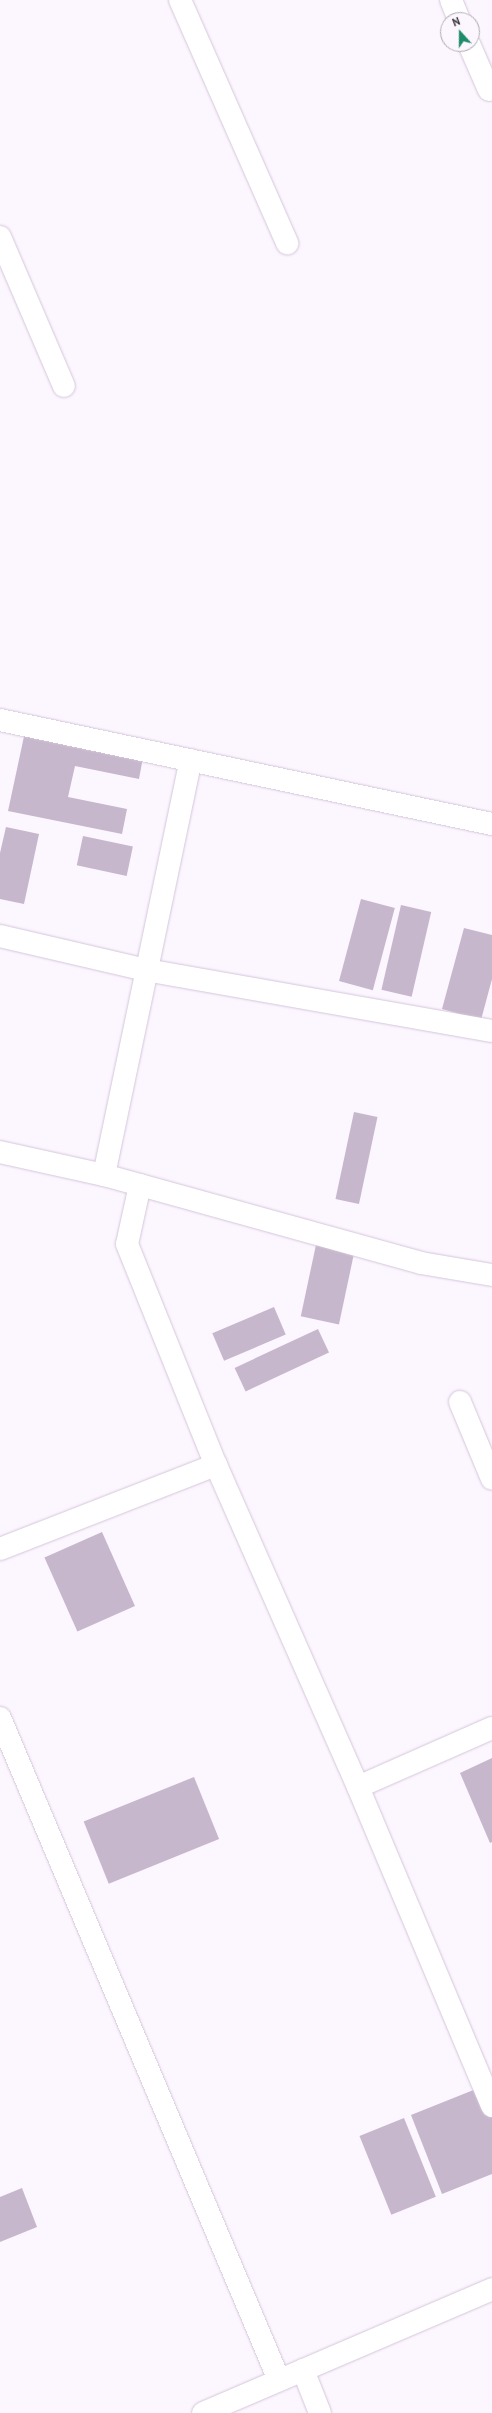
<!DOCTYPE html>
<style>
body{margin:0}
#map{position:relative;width:492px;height:2413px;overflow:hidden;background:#fcf6ff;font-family:"PT Sans",sans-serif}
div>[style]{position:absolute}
.building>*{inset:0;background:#c6b7cc;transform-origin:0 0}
.roads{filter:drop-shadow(0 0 1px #d4c5da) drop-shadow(0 0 1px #d4c5da)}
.minor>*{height:22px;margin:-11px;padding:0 11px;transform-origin:11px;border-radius:11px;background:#fff}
span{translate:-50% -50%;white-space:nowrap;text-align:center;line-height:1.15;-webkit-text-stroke:3.5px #fcf6ff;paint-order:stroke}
.north{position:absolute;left:440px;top:12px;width:40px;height:40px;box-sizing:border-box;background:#fcf6ff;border:1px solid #afa9b1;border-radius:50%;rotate:339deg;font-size:11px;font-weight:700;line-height:16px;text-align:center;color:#3b353d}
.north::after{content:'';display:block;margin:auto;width:14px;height:18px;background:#1e8b69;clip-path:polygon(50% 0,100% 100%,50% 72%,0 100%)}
</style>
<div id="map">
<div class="building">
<div style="clip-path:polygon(26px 727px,144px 752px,139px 779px,75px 766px,68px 797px,127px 809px,122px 834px,8px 811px)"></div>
<div style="clip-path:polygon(6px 827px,39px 834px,24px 904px,0 899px,0 853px)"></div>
<div style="left:83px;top:836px;width:51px;height:30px;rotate:12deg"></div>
<div style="left:361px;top:899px;width:35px;height:85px;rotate:15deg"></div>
<div style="left:401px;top:905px;width:31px;height:87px;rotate:13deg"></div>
<div style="clip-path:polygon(464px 928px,492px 935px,492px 979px,481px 1020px,442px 1009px)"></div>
<div style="left:354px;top:1112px;width:24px;height:89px;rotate:12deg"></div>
<div style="left:317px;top:1240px;width:39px;height:78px;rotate:12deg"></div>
<div style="left:274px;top:1307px;width:30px;height:67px;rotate:67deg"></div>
<div style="left:318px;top:1329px;width:26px;height:92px;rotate:65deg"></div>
<div style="left:102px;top:1532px;width:81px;height:63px;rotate:66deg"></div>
<div style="clip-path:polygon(492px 1758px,492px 1842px,490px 1843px,460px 1773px)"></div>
<div style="left:194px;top:1777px;width:67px;height:119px;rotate:68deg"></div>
<div style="clip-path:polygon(481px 2087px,492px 2115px,492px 2174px,442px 2194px,411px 2115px)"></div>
<div style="left:404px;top:2118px;width:85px;height:48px;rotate:68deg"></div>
<div style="clip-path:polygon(22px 2188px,37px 2227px,0 2242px,0 2197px)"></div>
</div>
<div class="roads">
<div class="minor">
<div style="left:180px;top:0;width:266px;rotate:66.2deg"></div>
<div style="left:451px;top:0;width:22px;rotate:68deg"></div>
<div style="left:469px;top:44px;width:50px;rotate:66.5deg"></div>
<div style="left:0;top:237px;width:162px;rotate:66.8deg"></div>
<div style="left:0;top:720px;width:503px;rotate:11.94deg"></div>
<div style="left:0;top:936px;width:150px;rotate:13.1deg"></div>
<div style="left:146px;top:970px;width:351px;rotate:10deg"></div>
<div style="left:0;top:1152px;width:107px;rotate:12.5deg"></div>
<div style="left:104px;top:1175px;width:329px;rotate:15.5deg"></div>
<div style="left:421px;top:1263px;width:72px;rotate:9.6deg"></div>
<div style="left:104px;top:1175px;width:424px;rotate:-78.2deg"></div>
<div style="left:140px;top:1185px;width:60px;rotate:102.4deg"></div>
<div style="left:127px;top:1244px;width:238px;rotate:68.1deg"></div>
<div style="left:216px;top:1465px;width:352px;rotate:66.2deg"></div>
<div style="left:358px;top:1787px;width:346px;rotate:67.2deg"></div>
<div style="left:460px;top:1402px;width:83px;rotate:67.4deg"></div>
<div style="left:0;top:1549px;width:232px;rotate:-21.3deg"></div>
<div style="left:0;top:1718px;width:718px;rotate:67.15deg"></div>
<div style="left:358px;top:1787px;width:146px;rotate:-23.8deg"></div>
<div style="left:303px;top:2370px;width:46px;rotate:68.4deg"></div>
<div style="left:203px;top:2413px;width:314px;rotate:-23.2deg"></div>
</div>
</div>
<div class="north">N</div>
</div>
